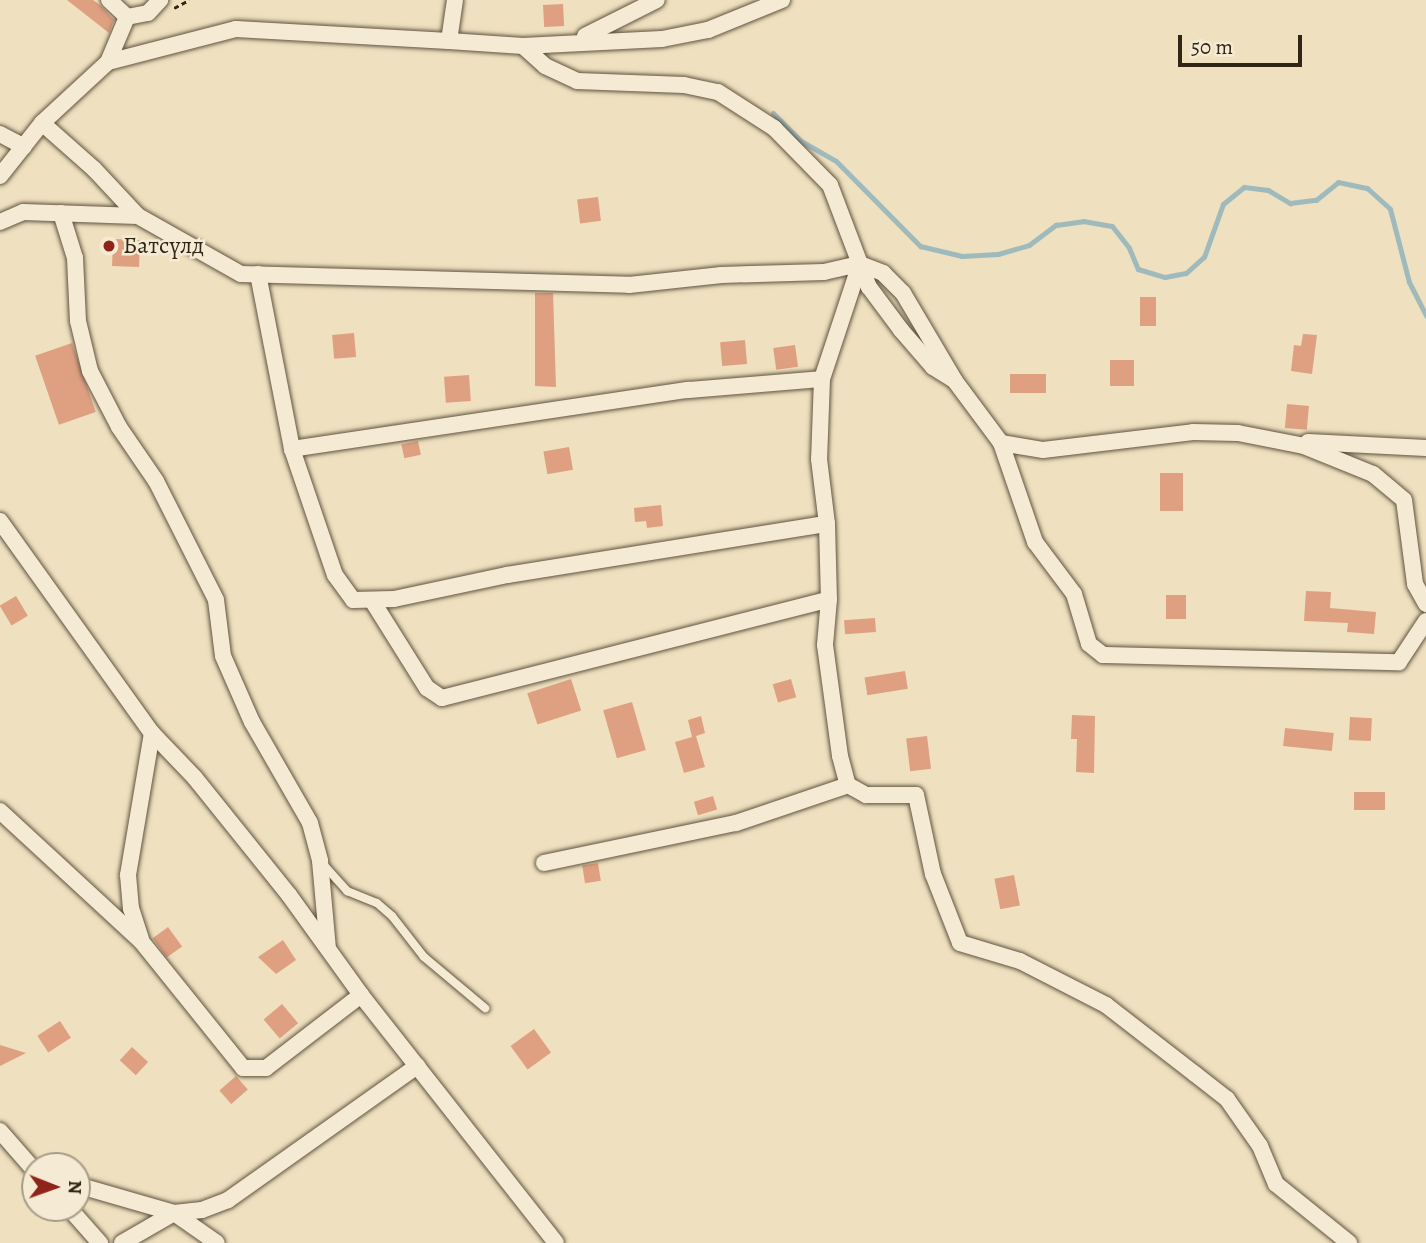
<!DOCTYPE html>
<meta charset="utf-8">
<style>
body{margin:0}
#map{position:relative;width:1426px;height:1243px;overflow:hidden;background:#efe0bf;font-family:Alegreya,serif}
div>[style]{position:absolute}
.stream>*{height:5px;margin:-2.5px;padding:0 2.5px;transform-origin:2.5px;border-radius:2.5px;background:#9fbabd}
.building>*{inset:0;background:#dea080;transform-origin:0 0}
.path>*{height:2.5px;margin-top:-1.25px;transform-origin:0;background:repeating-linear-gradient(90deg,#312515 0 5px,transparent 0 8.5px)}
.roads{filter:drop-shadow(0 0 2px #605440) drop-shadow(0 0 2px #605440)}
.service>*{height:8px;margin:-4px;padding:0 4px;transform-origin:4px;border-radius:4px;background:#f5ebd5}
.minor>*{height:16px;margin:-8px;padding:0 8px;transform-origin:8px;border-radius:8px;background:#f5ebd5}
.dots>*{width:19px;height:19px;translate:-50% -50%;box-sizing:border-box;border:4px solid #f5ebd5;border-radius:50%}
span{translate:-50% -50%;white-space:nowrap;text-align:center;line-height:1.15;-webkit-text-stroke:5px #f5ebd5;paint-order:stroke}
.poi-label{font-size:24px;color:#312515}
.left{translate:0 -50%;text-align:left}
.north{position:absolute;left:21px;top:1152px;width:70px;height:70px;box-sizing:border-box;background:#f5ebd5;border:2px solid #a79c88;border-radius:50%;rotate:91deg;font-size:19px;font-weight:700;line-height:28px;text-align:center;color:#312515}
.north::after{content:'';display:block;margin:auto;width:24px;height:32px;background:#8f2418;clip-path:polygon(50% 0,100% 100%,50% 72%,0 100%)}
.scale{position:absolute;left:1178px;top:35px;width:124px;height:32px;box-sizing:border-box;border:4px solid #312515;border-top:0;padding-left:9px;font-size:21px;line-height:24px;white-space:nowrap;color:#312515;-webkit-text-stroke:5px #f5ebd5;paint-order:stroke}
</style>
<div id="map">
<div class="stream">
<div style="left:773px;top:113px;width:40px;rotate:45deg"></div>
<div style="left:801px;top:141px;width:40px;rotate:29.7deg"></div>
<div style="left:836px;top:161px;width:120px;rotate:45.3deg"></div>
<div style="left:920px;top:246px;width:43px;rotate:13.4deg"></div>
<div style="left:962px;top:256px;width:36px;rotate:-3deg"></div>
<div style="left:998px;top:254px;width:32px;rotate:-16deg"></div>
<div style="left:1029px;top:245px;width:34px;rotate:-37deg"></div>
<div style="left:1056px;top:225px;width:27px;rotate:-8deg"></div>
<div style="left:1083px;top:221px;width:29px;rotate:10deg"></div>
<div style="left:1112px;top:226px;width:28px;rotate:52deg"></div>
<div style="left:1129px;top:248px;width:23px;rotate:67deg"></div>
<div style="left:1138px;top:269px;width:28px;rotate:17deg"></div>
<div style="left:1165px;top:277px;width:21px;rotate:-11deg"></div>
<div style="left:1186px;top:273px;width:24px;rotate:-42deg"></div>
<div style="left:1204px;top:257px;width:56px;rotate:-70.3deg"></div>
<div style="left:1223px;top:204px;width:27px;rotate:-39deg"></div>
<div style="left:1244px;top:187px;width:24px;rotate:7deg"></div>
<div style="left:1268px;top:190px;width:26px;rotate:31deg"></div>
<div style="left:1290px;top:203px;width:26px;rotate:-7deg"></div>
<div style="left:1316px;top:200px;width:28px;rotate:-39deg"></div>
<div style="left:1338px;top:182px;width:30px;rotate:12deg"></div>
<div style="left:1367px;top:188px;width:31px;rotate:42deg"></div>
<div style="left:1390px;top:209px;width:75px;rotate:75.4deg"></div>
<div style="left:1409px;top:282px;width:38px;rotate:63deg"></div>
</div>
<div class="building">
<div style="clip-path:polygon(67px 0,93px 0,100px 5px,114px 20px,109px 33px)"></div>
<div style="left:563px;top:4px;width:22px;height:20px;rotate:87deg"></div>
<div style="left:598px;top:197px;width:24px;height:21px;rotate:83deg"></div>
<div style="left:113px;top:239px;width:27px;height:27px;rotate:2deg"></div>
<div style="clip-path:polygon(535px 293px,553px 293px,556px 387px,535px 386px)"></div>
<div style="left:1140px;top:297px;width:16px;height:29px"></div>
<div style="left:354px;top:333px;width:24px;height:22px;rotate:85deg"></div>
<div style="clip-path:polygon(1303px 334px,1317px 335px,1312px 374px,1291px 371px,1294px 345px,1301px 346px)"></div>
<div style="left:745px;top:340px;width:24px;height:25px;rotate:85deg"></div>
<div style="left:72px;top:343px;width:73px;height:39px;rotate:71deg"></div>
<div style="left:795px;top:345px;width:22px;height:22px;rotate:82deg"></div>
<div style="left:1110px;top:360px;width:24px;height:26px"></div>
<div style="left:1010px;top:374px;width:36px;height:19px"></div>
<div style="left:469px;top:375px;width:26px;height:25px;rotate:86deg"></div>
<div style="left:1287px;top:404px;width:22px;height:24px;rotate:5deg"></div>
<div style="left:418px;top:441px;width:14px;height:17px;rotate:78deg"></div>
<div style="left:569px;top:447px;width:23px;height:26px;rotate:80deg"></div>
<div style="left:1160px;top:473px;width:23px;height:38px"></div>
<div style="clip-path:polygon(661px 505px,663px 526px,647px 528px,646px 521px,635px 522px,634px 508px)"></div>
<div style="clip-path:polygon(1306px 591px,1331px 592px,1330px 608px,1376px 612px,1374px 634px,1347px 632px,1348px 623px,1304px 621px)"></div>
<div style="left:1166px;top:595px;width:20px;height:24px"></div>
<div style="left:16px;top:596px;width:23px;height:19px;rotate:59deg"></div>
<div style="left:875px;top:618px;width:14px;height:31px;rotate:86deg"></div>
<div style="left:905px;top:671px;width:18px;height:41px;rotate:81deg"></div>
<div style="left:571px;top:679px;width:33px;height:46px;rotate:72deg"></div>
<div style="left:791px;top:679px;width:19px;height:19px;rotate:74deg"></div>
<div style="left:632px;top:702px;width:50px;height:30px;rotate:74deg"></div>
<div style="clip-path:polygon(1072px 715px,1095px 716px,1094px 773px,1076px 772px,1077px 739px,1071px 739px)"></div>
<div style="clip-path:polygon(701px 716px,705px 733px,696px 736px,705px 767px,684px 773px,675px 742px,692px 737px,688px 720px)"></div>
<div style="left:1350px;top:717px;width:22px;height:23px;rotate:3deg"></div>
<div style="left:1285px;top:728px;width:49px;height:18px;rotate:6deg"></div>
<div style="left:927px;top:736px;width:33px;height:21px;rotate:83deg"></div>
<div style="left:1385px;top:792px;width:18px;height:31px;rotate:90deg"></div>
<div style="left:713px;top:796px;width:14px;height:20px;rotate:73deg"></div>
<div style="left:598px;top:863px;width:18px;height:16px;rotate:81deg"></div>
<div style="left:1014px;top:875px;width:31px;height:20px;rotate:79deg"></div>
<div style="left:168px;top:927px;width:24px;height:19px;rotate:54deg"></div>
<div style="clip-path:polygon(283px 940px,296px 960px,276px 974px,258px 957px)"></div>
<div style="left:282px;top:1004px;width:25px;height:24px;rotate:50deg"></div>
<div style="left:60px;top:1021px;width:20px;height:27px;rotate:57deg"></div>
<div style="left:534px;top:1029px;width:29px;height:29px;rotate:54deg"></div>
<div style="clip-path:polygon(0 1045px,26px 1053px,0 1066px)"></div>
<div style="left:132px;top:1047px;width:22px;height:18px;rotate:43deg"></div>
<div style="left:236px;top:1076px;width:18px;height:22px;rotate:49deg"></div>
</div>
<div class="path">
<div style="left:174px;top:8px;width:17px;rotate:-28deg"></div>
</div>
<div class="roads">
<div class="service">
<div style="left:322px;top:863px;width:38px;rotate:48deg"></div>
<div style="left:347px;top:891px;width:32px;rotate:22deg"></div>
<div style="left:377px;top:903px;width:20px;rotate:41deg"></div>
<div style="left:392px;top:916px;width:52px;rotate:52deg"></div>
<div style="left:424px;top:957px;width:80px;rotate:39.9deg"></div>
</div>
<div class="minor">
<div style="left:109px;top:0;width:25px;rotate:43deg"></div>
<div style="left:585px;top:36px;width:80px;rotate:-26.6deg"></div>
<div style="left:449px;top:41px;width:74px;rotate:3.9deg"></div>
<div style="left:523px;top:46px;width:139px;rotate:-2.9deg"></div>
<div style="left:662px;top:39px;width:47px;rotate:-11.1deg"></div>
<div style="left:708px;top:30px;width:80px;rotate:-22.1deg"></div>
<div style="left:523px;top:46px;width:30px;rotate:42deg"></div>
<div style="left:545px;top:66px;width:35px;rotate:25deg"></div>
<div style="left:577px;top:81px;width:107px;rotate:2.1deg"></div>
<div style="left:684px;top:85px;width:35px;rotate:12deg"></div>
<div style="left:718px;top:92px;width:67px;rotate:32.7deg"></div>
<div style="left:774px;top:128px;width:80px;rotate:45.5deg"></div>
<div style="left:830px;top:185px;width:85px;rotate:69.2deg"></div>
<div style="left:860px;top:264px;width:121px;rotate:108.3deg"></div>
<div style="left:822px;top:379px;width:80px;rotate:92.1deg"></div>
<div style="left:819px;top:459px;width:65px;rotate:83deg"></div>
<div style="left:827px;top:524px;width:75px;rotate:88.5deg"></div>
<div style="left:829px;top:599px;width:46px;rotate:95deg"></div>
<div style="left:825px;top:645px;width:112px;rotate:82.3deg"></div>
<div style="left:840px;top:756px;width:30px;rotate:75deg"></div>
<div style="left:848px;top:785px;width:21px;rotate:29deg"></div>
<div style="left:866px;top:795px;width:50px"></div>
<div style="left:916px;top:795px;width:81px;rotate:77.9deg"></div>
<div style="left:933px;top:874px;width:74px;rotate:68.6deg"></div>
<div style="left:960px;top:943px;width:63px;rotate:16.7deg"></div>
<div style="left:1020px;top:961px;width:97px;rotate:27.1deg"></div>
<div style="left:1106px;top:1005px;width:113px;rotate:37.8deg"></div>
<div style="left:1195px;top:1074px;width:41px;rotate:38deg"></div>
<div style="left:1227px;top:1099px;width:57px;rotate:54.9deg"></div>
<div style="left:1260px;top:1146px;width:41px;rotate:67.2deg"></div>
<div style="left:1276px;top:1184px;width:94px;rotate:38.9deg"></div>
<div style="left:108px;top:62px;width:132px;rotate:-14.5deg"></div>
<div style="left:236px;top:29px;width:213px;rotate:3.2deg"></div>
<div style="left:449px;top:41px;width:41px;rotate:-81.7deg"></div>
<div style="left:42px;top:123px;width:69px;rotate:41.5deg"></div>
<div style="left:94px;top:169px;width:64px;rotate:46.9deg"></div>
<div style="left:138px;top:216px;width:118px;rotate:29.4deg"></div>
<div style="left:241px;top:274px;width:388px;rotate:1.6deg"></div>
<div style="left:629px;top:285px;width:93px;rotate:-6.2deg"></div>
<div style="left:721px;top:275px;width:103px;rotate:-1.7deg"></div>
<div style="left:824px;top:272px;width:37px;rotate:-13deg"></div>
<div style="left:860px;top:264px;width:25px;rotate:21deg"></div>
<div style="left:883px;top:273px;width:28px;rotate:45deg"></div>
<div style="left:903px;top:293px;width:102px;rotate:59.4deg"></div>
<div style="left:955px;top:381px;width:77px;rotate:53.4deg"></div>
<div style="left:1001px;top:443px;width:43px;rotate:9.5deg"></div>
<div style="left:1043px;top:450px;width:151px;rotate:-6.8deg"></div>
<div style="left:1193px;top:432px;width:45px;rotate:1.3deg"></div>
<div style="left:1238px;top:433px;width:67px;rotate:11.1deg"></div>
<div style="left:1304px;top:446px;width:74px;rotate:22.1deg"></div>
<div style="left:1373px;top:474px;width:40px;rotate:40deg"></div>
<div style="left:1404px;top:500px;width:85px;rotate:82.5deg"></div>
<div style="left:1415px;top:584px;width:23px;rotate:61deg"></div>
<div style="left:0;top:134px;width:27px;rotate:28deg"></div>
<div style="left:0;top:176px;width:68px;rotate:-51.6deg"></div>
<div style="left:42px;top:123px;width:90px;rotate:-42.7deg"></div>
<div style="left:108px;top:62px;width:49px;rotate:-67.1deg"></div>
<div style="left:127px;top:17px;width:21px;rotate:-11deg"></div>
<div style="left:148px;top:13px;width:18px;rotate:-47deg"></div>
<div style="left:61px;top:213px;width:47px;rotate:72.7deg"></div>
<div style="left:75px;top:258px;width:63px;rotate:87.3deg"></div>
<div style="left:78px;top:321px;width:51px;rotate:76.5deg"></div>
<div style="left:90px;top:371px;width:63px;rotate:62.6deg"></div>
<div style="left:119px;top:427px;width:65px;rotate:55.6deg"></div>
<div style="left:156px;top:481px;width:133px;rotate:63.2deg"></div>
<div style="left:216px;top:600px;width:56px;rotate:82.9deg"></div>
<div style="left:223px;top:656px;width:72px;rotate:66.3deg"></div>
<div style="left:252px;top:722px;width:116px;rotate:60.1deg"></div>
<div style="left:310px;top:823px;width:39px;rotate:75deg"></div>
<div style="left:320px;top:861px;width:88px;rotate:84.8deg"></div>
<div style="left:0;top:222px;width:25px;rotate:-23deg"></div>
<div style="left:23px;top:212px;width:115px;rotate:2deg"></div>
<div style="left:860px;top:264px;width:25px;rotate:69deg"></div>
<div style="left:869px;top:287px;width:54px;rotate:53.3deg"></div>
<div style="left:901px;top:330px;width:49px;rotate:49.1deg"></div>
<div style="left:933px;top:367px;width:25px;rotate:32deg"></div>
<div style="left:258px;top:274px;width:178px;rotate:79deg"></div>
<div style="left:292px;top:449px;width:133px;rotate:71.2deg"></div>
<div style="left:335px;top:575px;width:31px;rotate:54deg"></div>
<div style="left:353px;top:600px;width:41px;rotate:-1.4deg"></div>
<div style="left:394px;top:599px;width:116px;rotate:-12deg"></div>
<div style="left:507px;top:575px;width:324px;rotate:-9.1deg"></div>
<div style="left:1308px;top:442px;width:118px;rotate:2.9deg"></div>
<div style="left:1001px;top:443px;width:105px;rotate:71deg"></div>
<div style="left:1035px;top:542px;width:65px;rotate:53.1deg"></div>
<div style="left:1074px;top:594px;width:52px;rotate:73.3deg"></div>
<div style="left:1089px;top:644px;width:18px;rotate:38deg"></div>
<div style="left:1103px;top:655px;width:296px;rotate:1.4deg"></div>
<div style="left:1399px;top:662px;width:49px;rotate:-56.6deg"></div>
<div style="left:292px;top:449px;width:400px;rotate:-8.5deg"></div>
<div style="left:688px;top:390px;width:134px;rotate:-4.7deg"></div>
<div style="left:0;top:521px;width:261px;rotate:54.4deg"></div>
<div style="left:152px;top:733px;width:62px;rotate:46.3deg"></div>
<div style="left:195px;top:778px;width:150px;rotate:51.2deg"></div>
<div style="left:289px;top:895px;width:123px;rotate:54.2deg"></div>
<div style="left:361px;top:995px;width:315px;rotate:51.8deg"></div>
<div style="left:373px;top:602px;width:102px;rotate:57.9deg"></div>
<div style="left:427px;top:688px;width:18px;rotate:34deg"></div>
<div style="left:442px;top:698px;width:399px;rotate:-14.3deg"></div>
<div style="left:0;top:811px;width:192px;rotate:42.7deg"></div>
<div style="left:141px;top:941px;width:163px;rotate:51.2deg"></div>
<div style="left:243px;top:1068px;width:23px"></div>
<div style="left:266px;top:1068px;width:120px;rotate:-37.5deg"></div>
<div style="left:544px;top:863px;width:196px;rotate:-11.8deg"></div>
<div style="left:736px;top:823px;width:118px;rotate:-18.7deg"></div>
<div style="left:141px;top:939px;width:32px;rotate:-108deg"></div>
<div style="left:131px;top:909px;width:34px;rotate:-95deg"></div>
<div style="left:128px;top:875px;width:144px;rotate:-80.4deg"></div>
<div style="left:0;top:1131px;width:53px;rotate:48.8deg"></div>
<div style="left:77px;top:1185px;width:101px;rotate:16.1deg"></div>
<div style="left:174px;top:1213px;width:52px;rotate:34.9deg"></div>
<div style="left:69px;top:1208px;width:47px;rotate:48.5deg"></div>
<div style="left:122px;top:1243px;width:60px;rotate:-30deg"></div>
<div style="left:174px;top:1213px;width:28px;rotate:-6deg"></div>
<div style="left:202px;top:1210px;width:28px;rotate:-21deg"></div>
<div style="left:228px;top:1200px;width:232px;rotate:-35.3deg"></div>
</div>
</div>
<div class="dots">
<div style="left:109px;top:246px;background:#8f2418"></div>
</div>
<div class="poi-label">
<span class="left" style="left:123px;top:246px">Батсүлд</span>
</div>
<div class="north">N</div>
<div class="scale">50 m</div>
</div>
